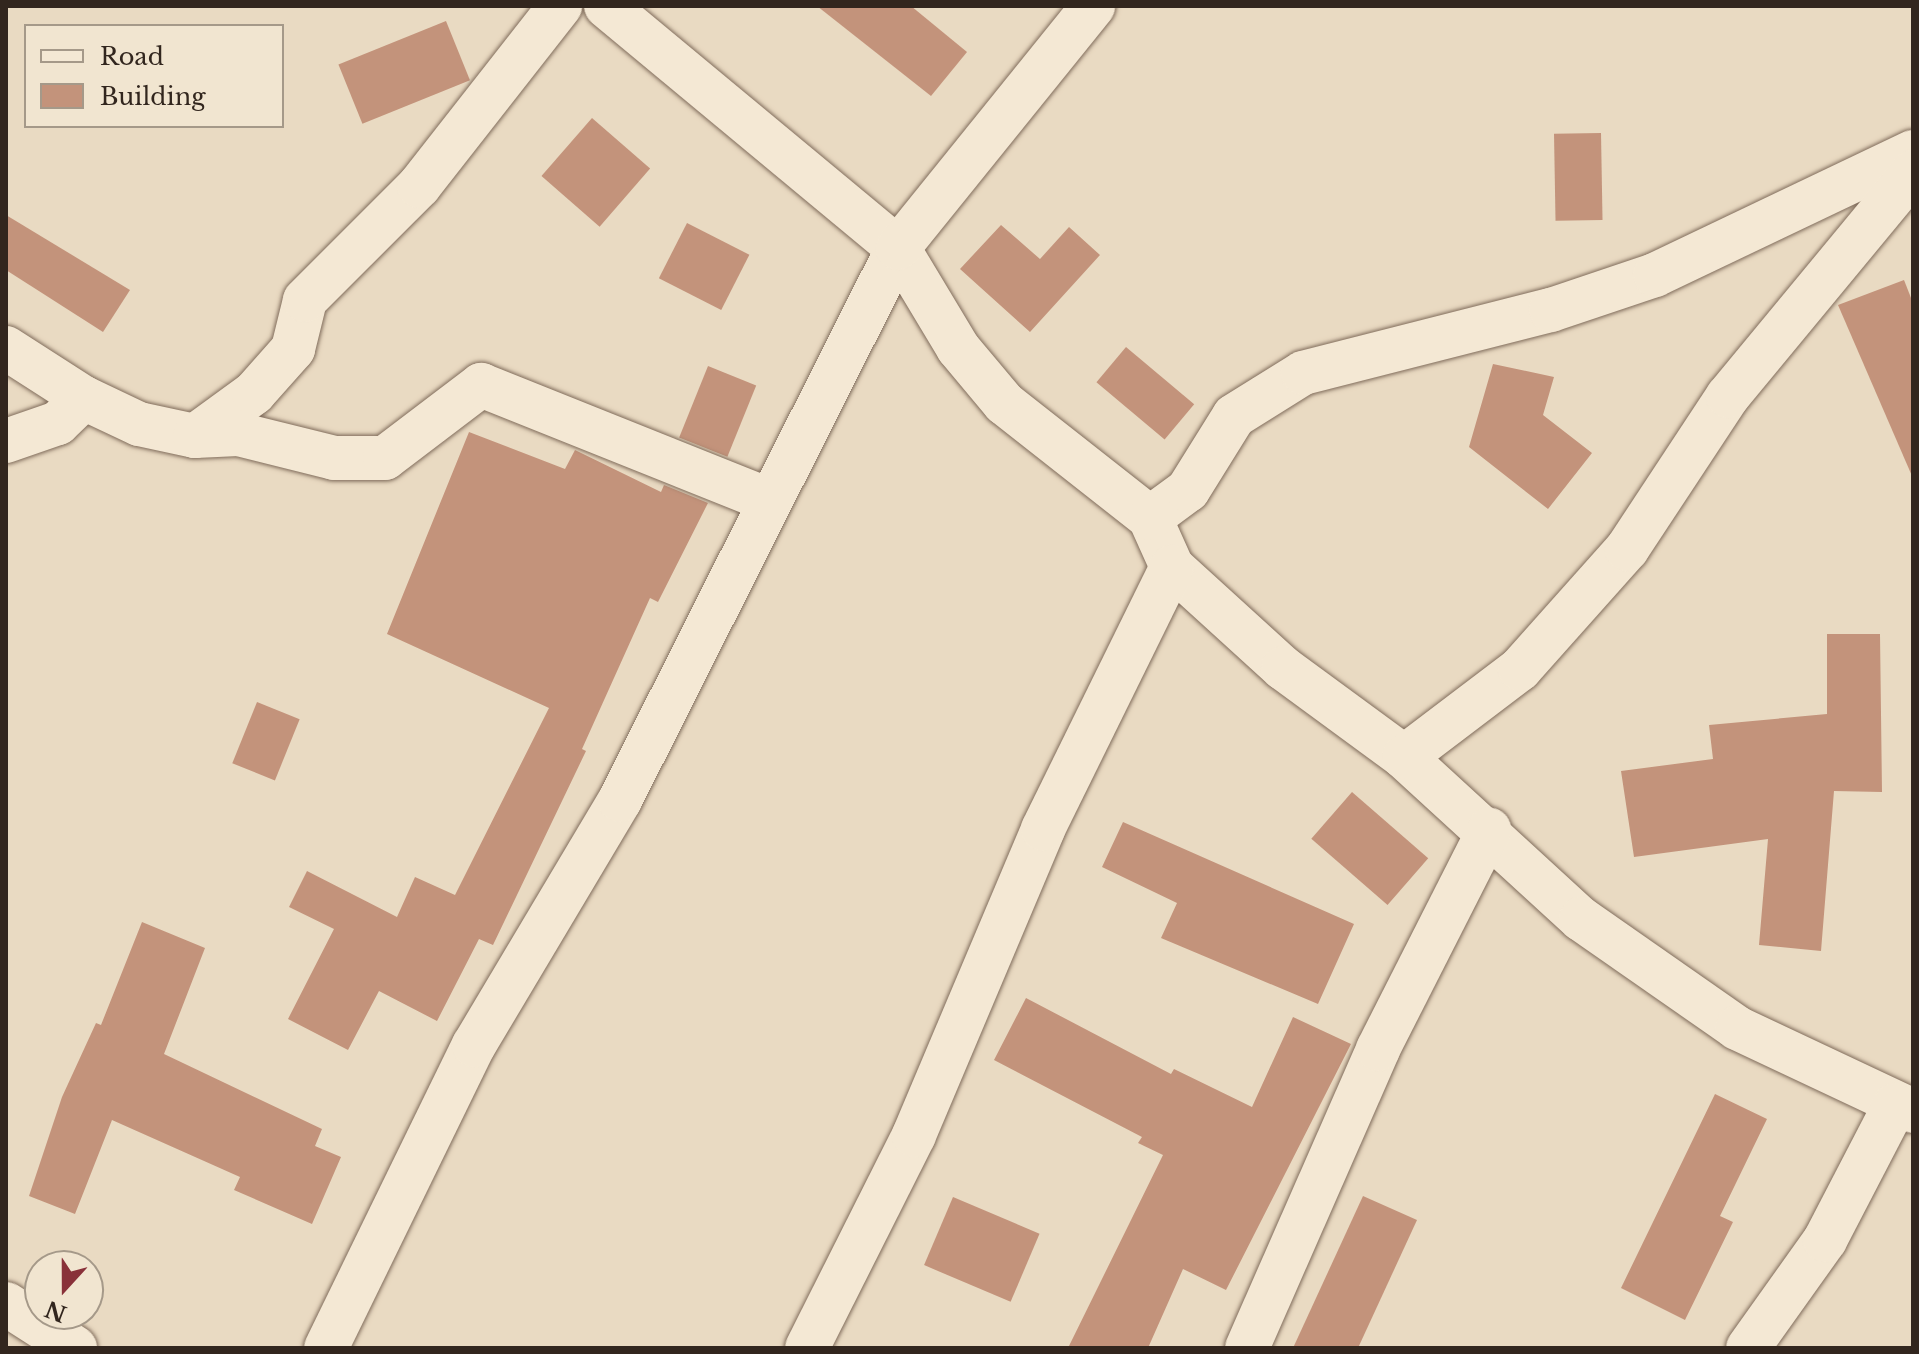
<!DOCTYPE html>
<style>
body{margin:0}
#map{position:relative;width:1919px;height:1354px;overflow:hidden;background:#e9dac2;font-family:"Libre Baskerville",serif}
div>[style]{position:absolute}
.building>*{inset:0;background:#c3937b;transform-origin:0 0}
.roads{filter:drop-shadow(0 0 2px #806c5b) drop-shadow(0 0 2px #806c5b)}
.minor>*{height:44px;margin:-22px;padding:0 22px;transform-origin:22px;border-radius:22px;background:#f4e8d4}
span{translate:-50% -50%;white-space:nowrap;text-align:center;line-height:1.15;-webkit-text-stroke:6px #f1e5d0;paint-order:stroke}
.frame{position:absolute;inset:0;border:8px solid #32261e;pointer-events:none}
.legend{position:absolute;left:24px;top:24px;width:260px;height:104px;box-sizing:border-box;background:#f1e5d0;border:2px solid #a59989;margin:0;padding:10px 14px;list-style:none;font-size:24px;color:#32261e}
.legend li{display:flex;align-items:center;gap:16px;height:40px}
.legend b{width:40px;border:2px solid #a59989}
.north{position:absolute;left:24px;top:1250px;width:80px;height:80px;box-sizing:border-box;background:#f1e5d0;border:2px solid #a59989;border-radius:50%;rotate:201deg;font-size:22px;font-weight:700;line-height:32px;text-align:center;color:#32261e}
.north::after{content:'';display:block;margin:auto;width:28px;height:36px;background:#893139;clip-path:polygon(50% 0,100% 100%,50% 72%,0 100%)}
</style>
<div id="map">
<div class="building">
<div style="clip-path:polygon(817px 6px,911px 6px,967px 52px,931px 96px)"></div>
<div style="left:446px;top:21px;width:64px;height:116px;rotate:68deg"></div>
<div style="left:592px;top:118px;width:77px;height:77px;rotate:41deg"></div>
<div style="left:1601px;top:133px;width:87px;height:47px;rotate:89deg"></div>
<div style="clip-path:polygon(6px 215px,130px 290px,103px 332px,6px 270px)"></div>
<div style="left:687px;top:223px;width:70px;height:62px;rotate:27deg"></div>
<div style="clip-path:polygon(1001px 225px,1040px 259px,1069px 227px,1100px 255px,1030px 332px,960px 269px)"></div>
<div style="clip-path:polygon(1904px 280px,1913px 303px,1912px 476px,1838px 305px)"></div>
<div style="left:1126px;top:347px;width:89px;height:46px;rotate:40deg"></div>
<div style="clip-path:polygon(1493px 364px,1554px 377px,1543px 415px,1592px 453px,1548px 509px,1469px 447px)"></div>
<div style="left:708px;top:366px;width:52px;height:77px;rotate:22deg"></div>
<div style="clip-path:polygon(469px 432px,565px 469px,575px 450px,661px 492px,664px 485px,708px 503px,658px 602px,650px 598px,582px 749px,586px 751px,493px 945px,479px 939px,437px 1021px,379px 991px,348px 1050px,288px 1019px,334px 929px,289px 907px,307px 871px,397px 917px,415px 877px,455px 895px,549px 708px,387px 634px)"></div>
<div style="clip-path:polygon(1827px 634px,1880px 634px,1882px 792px,1834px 791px,1821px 951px,1759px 945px,1768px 839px,1634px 857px,1621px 771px,1713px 759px,1709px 725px,1827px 714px)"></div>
<div style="left:257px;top:702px;width:46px;height:66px;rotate:22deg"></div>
<div style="left:1352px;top:792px;width:101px;height:62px;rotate:41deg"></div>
<div style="clip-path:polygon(1123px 822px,1354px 924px,1318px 1004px,1161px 938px,1177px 903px,1102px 867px)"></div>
<div style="clip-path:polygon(142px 922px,205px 948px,164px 1054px,322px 1129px,315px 1146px,341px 1157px,312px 1224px,234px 1190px,240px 1177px,112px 1120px,75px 1214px,29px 1196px,62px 1097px,96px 1023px,101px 1025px)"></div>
<div style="clip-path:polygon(1026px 998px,1171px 1074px,1174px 1069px,1252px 1107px,1293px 1017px,1351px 1044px,1226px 1290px,1183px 1269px,1148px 1348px,1068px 1348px,1163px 1155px,1138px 1143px,1142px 1137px,994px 1060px)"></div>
<div style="clip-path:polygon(1715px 1094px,1767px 1119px,1720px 1216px,1733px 1222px,1685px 1320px,1621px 1288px)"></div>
<div style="clip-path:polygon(1363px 1196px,1417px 1220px,1358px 1348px,1293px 1348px)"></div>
<div style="left:953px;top:1197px;width:94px;height:74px;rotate:23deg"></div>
</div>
<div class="roads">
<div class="minor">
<div style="left:606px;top:6px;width:379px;rotate:39.7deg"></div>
<div style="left:898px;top:248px;width:117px;rotate:59deg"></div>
<div style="left:958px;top:348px;width:72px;rotate:50.1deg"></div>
<div style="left:1004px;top:403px;width:186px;rotate:38.2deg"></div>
<div style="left:1150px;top:518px;width:54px;rotate:65.8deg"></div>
<div style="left:1172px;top:567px;width:150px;rotate:42.3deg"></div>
<div style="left:1283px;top:668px;width:150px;rotate:36.3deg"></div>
<div style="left:1404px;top:757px;width:240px;rotate:42.5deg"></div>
<div style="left:1581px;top:919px;width:190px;rotate:34.9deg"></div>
<div style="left:1737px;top:1028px;width:195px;rotate:25.2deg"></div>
<div style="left:6px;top:348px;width:93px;rotate:32.7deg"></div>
<div style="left:84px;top:398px;width:61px;rotate:25.3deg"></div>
<div style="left:139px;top:424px;width:57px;rotate:12.1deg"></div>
<div style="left:195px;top:436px;width:43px;rotate:-2.7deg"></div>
<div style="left:238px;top:434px;width:99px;rotate:14deg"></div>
<div style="left:334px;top:458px;width:51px"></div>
<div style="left:385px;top:458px;width:121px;rotate:-37.2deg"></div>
<div style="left:481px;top:385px;width:309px;rotate:21.8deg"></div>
<div style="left:195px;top:436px;width:73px;rotate:-36.1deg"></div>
<div style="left:254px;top:393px;width:59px;rotate:-48.4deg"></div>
<div style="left:293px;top:349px;width:50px;rotate:-76.2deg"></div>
<div style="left:305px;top:300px;width:161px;rotate:-45deg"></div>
<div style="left:419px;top:186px;width:229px;rotate:-51.9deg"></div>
<div style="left:6px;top:441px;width:55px;rotate:-19.1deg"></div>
<div style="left:58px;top:423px;width:36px;rotate:-44deg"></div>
<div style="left:1150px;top:518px;width:47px;rotate:-36.4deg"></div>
<div style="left:1188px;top:490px;width:87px;rotate:-58.1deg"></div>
<div style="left:1234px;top:416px;width:81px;rotate:-31.9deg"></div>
<div style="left:1303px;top:373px;width:256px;rotate:-14.3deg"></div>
<div style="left:1551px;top:310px;width:110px;rotate:-18.6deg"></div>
<div style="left:1655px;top:275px;width:286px;rotate:-25.5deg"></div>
<div style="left:1404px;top:757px;width:146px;rotate:-37.2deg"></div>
<div style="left:1520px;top:669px;width:161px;rotate:-48.3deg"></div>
<div style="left:1627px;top:549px;width:183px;rotate:-56.6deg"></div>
<div style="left:1728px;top:396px;width:291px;rotate:-50.4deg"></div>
<div style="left:6px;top:1304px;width:82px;rotate:32.5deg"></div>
<div style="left:326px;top:1348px;width:337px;rotate:-64deg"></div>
<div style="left:474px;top:1045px;width:285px;rotate:-59.2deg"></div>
<div style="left:620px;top:800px;width:618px;rotate:-63.27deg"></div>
<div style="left:898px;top:248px;width:311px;rotate:-51.1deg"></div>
<div style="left:807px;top:1348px;width:238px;rotate:-63.3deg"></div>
<div style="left:914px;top:1135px;width:332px;rotate:-67.1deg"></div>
<div style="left:1043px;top:829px;width:292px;rotate:-63.8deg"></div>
<div style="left:1247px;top:1348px;width:326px;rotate:-66.3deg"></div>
<div style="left:1378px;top:1049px;width:246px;rotate:-63.1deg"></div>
<div style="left:1748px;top:1348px;width:133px;rotate:-54.5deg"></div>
<div style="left:1825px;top:1240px;width:152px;rotate:-62.6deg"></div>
</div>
</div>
<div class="frame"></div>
<ul class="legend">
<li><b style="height:10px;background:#f4e8d4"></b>Road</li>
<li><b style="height:22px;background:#c3937b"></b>Building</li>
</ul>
<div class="north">N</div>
</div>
